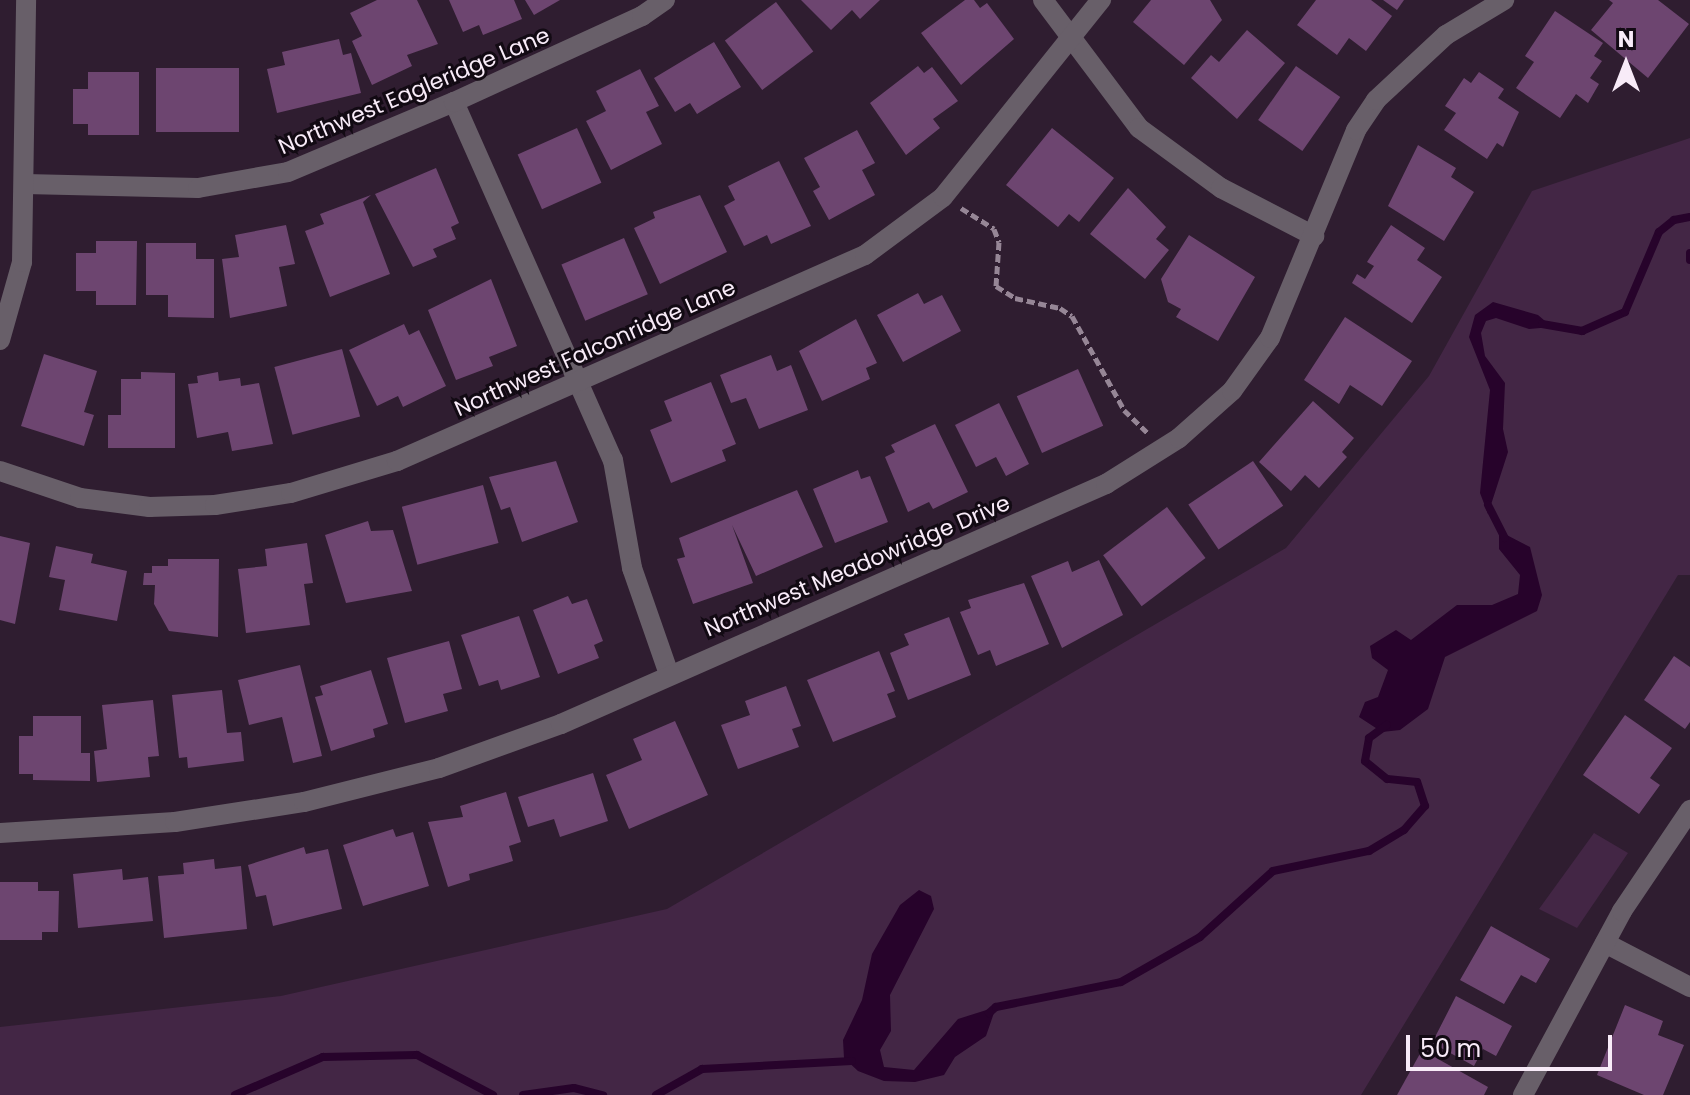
<!DOCTYPE html>
<style>
body{margin:0}
#map{position:relative;width:1690px;height:1095px;overflow:hidden;background:#2f1d30;font-family:Poppins,sans-serif}
div>[style]{position:absolute}
.green>*{inset:0;background:#432645}
.water>*{inset:0;background:#27032b}
.stream>*{height:8px;margin:-4px;padding:0 4px;transform-origin:4px;border-radius:4px;background:#27032b}
.building>*{inset:0;background:#6d4570;transform-origin:0 0}
.path>*{height:5px;margin-top:-2.5px;transform-origin:0;background:repeating-linear-gradient(90deg,#968696 0 8px,transparent 0 12px)}
.street>*{height:20px;margin:-10px;padding:0 10px;transform-origin:10px;border-radius:10px;background:#685f69}
span{translate:-50% -50%;white-space:nowrap;text-align:center;line-height:1.15;-webkit-text-stroke:6px #120a13;paint-order:stroke}
.street-label{font-size:22px;color:#f8ebf8}
.north{position:absolute;left:1586px;top:24px;width:80px;height:80px;-webkit-text-stroke:6px #120a13;paint-order:stroke;rotate:0deg;font-size:22px;font-weight:700;line-height:32px;text-align:center;color:#f8ebf8}
.north::after{content:'';display:block;margin:auto;width:28px;height:36px;background:#f8ebf8;clip-path:polygon(50% 0,100% 100%,50% 72%,0 100%)}
.scale{position:absolute;left:1406px;top:1035px;width:206px;height:36px;box-sizing:border-box;border:4px solid #f8ebf8;border-top:0;padding-left:10px;font-size:24px;line-height:28px;white-space:nowrap;color:#f8ebf8;-webkit-text-stroke:6px #120a13;paint-order:stroke}
</style>
<div id="map">
<div class="green">
<div style="clip-path:polygon(1690px 138px,1690px 575px,1678px 575px,1361px 1095px,0 1095px,0 1027px,281px 996px,667px 909px,1286px 548px,1429px 376px,1532px 191px)"></div>
<div style="clip-path:polygon(1594px 833px,1628px 853px,1577px 928px,1539px 909px)"></div>
</div>
<div class="water">
<div style="clip-path:polygon(1493px 302px,1538px 315px,1552px 327px,1529px 329px,1496px 318px,1486px 321px,1481px 333px,1485px 356px,1505px 383px,1503px 429px,1508px 452px,1488px 514px,1480px 493px,1490px 390px,1469px 337px,1475px 315px)"></div>
<div style="clip-path:polygon(1499px 531px,1530px 547px,1542px 595px,1537px 611px,1445px 657px,1428px 709px,1400px 730px,1382px 732px,1359px 717px,1365px 702px,1378px 697px,1388px 670px,1372px 658px,1370px 646px,1396px 630px,1411px 640px,1457px 605px,1492px 605px,1518px 594px,1520px 575px,1499px 549px)"></div>
<div style="clip-path:polygon(919px 890px,931px 896px,934px 909px,890px 995px,891px 1031px,880px 1050px,884px 1067px,914px 1070px,958px 1019px,996px 1007px,986px 1036px,955px 1057px,944px 1075px,915px 1082px,884px 1081px,858px 1071px,844px 1058px,843px 1040px,862px 1000px,872px 954px,900px 905px)"></div>
</div>
<div class="stream">
<div style="left:1690px;top:253px;width:7px;rotate:90deg"></div>
<div style="left:1542px;top:324px;width:41px;rotate:9.9deg"></div>
<div style="left:1582px;top:331px;width:47px;rotate:-23.8deg"></div>
<div style="left:1625px;top:312px;width:87px;rotate:-67deg"></div>
<div style="left:1659px;top:232px;width:19px;rotate:-39deg"></div>
<div style="left:1674px;top:220px;width:16px;rotate:-11deg"></div>
<div style="left:1488px;top:505px;width:37px;rotate:63deg"></div>
<div style="left:989px;top:1013px;width:9px;rotate:-41deg"></div>
<div style="left:996px;top:1007px;width:127px;rotate:-11.3deg"></div>
<div style="left:1121px;top:982px;width:91px;rotate:-29.7deg"></div>
<div style="left:1200px;top:937px;width:98px;rotate:-42.1deg"></div>
<div style="left:1273px;top:871px;width:98px;rotate:-11.8deg"></div>
<div style="left:1369px;top:851px;width:41px;rotate:-31deg"></div>
<div style="left:1404px;top:830px;width:32px;rotate:-49deg"></div>
<div style="left:1425px;top:806px;width:25px;rotate:-108deg"></div>
<div style="left:1417px;top:782px;width:30px;rotate:-174deg"></div>
<div style="left:1387px;top:779px;width:28px;rotate:-141deg"></div>
<div style="left:1365px;top:761px;width:23px;rotate:-80deg"></div>
<div style="left:1369px;top:738px;width:22px;rotate:-36deg"></div>
<div style="left:235px;top:1095px;width:96px;rotate:-23.4deg"></div>
<div style="left:323px;top:1057px;width:94px;rotate:-1.2deg"></div>
<div style="left:417px;top:1055px;width:86px;rotate:27.8deg"></div>
<div style="left:523px;top:1095px;width:51px;rotate:-7.8deg"></div>
<div style="left:574px;top:1088px;width:30px;rotate:14deg"></div>
<div style="left:656px;top:1095px;width:53px;rotate:-29.5deg"></div>
<div style="left:702px;top:1069px;width:150px;rotate:-3.1deg"></div>
</div>
<div class="building">
<div style="clip-path:polygon(377px 0,417px 0,438px 44px,407px 55px,412px 66px,372px 85px,352px 41px,362px 36px,350px 13px)"></div>
<div style="clip-path:polygon(449px 0,514px 0,522px 19px,483px 35px,479px 25px,463px 32px)"></div>
<div style="clip-path:polygon(525px 0,560px 0,534px 15px)"></div>
<div style="clip-path:polygon(801px 0,880px 0,860px 19px,852px 10px,831px 30px)"></div>
<div style="clip-path:polygon(965px 0,974px 0,980px 8px,987px 3px,1014px 39px,961px 85px,921px 33px)"></div>
<div style="clip-path:polygon(1151px 0,1210px 0,1222px 20px,1184px 65px,1133px 22px)"></div>
<div style="clip-path:polygon(1316px 0,1371px 0,1392px 16px,1366px 51px,1349px 38px,1337px 55px,1297px 25px)"></div>
<div style="clip-path:polygon(1383px 0,1404px 0,1397px 10px)"></div>
<div style="clip-path:polygon(1609px 0,1658px 0,1689px 24px,1648px 78px,1591px 30px,1613px 3px)"></div>
<div style="left:776px;top:2px;width:62px;height:64px;rotate:53deg"></div>
<div style="clip-path:polygon(1555px 11px,1603px 43px,1594px 56px,1602px 61px,1590px 78px,1599px 84px,1588px 103px,1576px 94px,1560px 118px,1516px 88px,1534px 62px,1525px 56px)"></div>
<div style="clip-path:polygon(1247px 30px,1285px 63px,1237px 119px,1191px 78px,1211px 55px,1219px 62px)"></div>
<div style="clip-path:polygon(339px 39px,343px 55px,351px 53px,361px 93px,277px 113px,267px 69px,285px 65px,282px 52px)"></div>
<div style="clip-path:polygon(714px 42px,741px 87px,697px 114px,690px 103px,675px 112px,654px 78px)"></div>
<div style="clip-path:polygon(918px 66px,924px 73px,932px 67px,958px 101px,933px 119px,940px 128px,906px 155px,870px 103px)"></div>
<div style="left:1296px;top:66px;width:54px;height:66px;rotate:35deg"></div>
<div style="left:156px;top:68px;width:83px;height:64px"></div>
<div style="clip-path:polygon(640px 69px,659px 106px,646px 112px,662px 144px,611px 170px,586px 121px,606px 111px,596px 91px)"></div>
<div style="clip-path:polygon(88px 72px,139px 72px,139px 135px,88px 135px,88px 124px,73px 124px,73px 89px,88px 89px)"></div>
<div style="clip-path:polygon(1479px 72px,1504px 89px,1498px 98px,1519px 112px,1503px 147px,1497px 143px,1487px 159px,1444px 130px,1456px 113px,1445px 106px,1464px 78px,1471px 83px)"></div>
<div style="left:577px;top:128px;width:60px;height:65px;rotate:66deg"></div>
<div style="clip-path:polygon(1052px 128px,1114px 178px,1079px 222px,1069px 214px,1058px 227px,1006px 185px)"></div>
<div style="clip-path:polygon(857px 130px,875px 163px,862px 170px,875px 195px,829px 220px,813px 191px,820px 187px,804px 158px)"></div>
<div style="clip-path:polygon(1418px 145px,1456px 168px,1451px 177px,1474px 192px,1444px 241px,1388px 206px)"></div>
<div style="clip-path:polygon(779px 161px,811px 226px,771px 244px,767px 235px,744px 246px,724px 206px,735px 200px,728px 186px)"></div>
<div style="clip-path:polygon(436px 168px,459px 223px,451px 227px,456px 239px,433px 249px,437px 257px,413px 267px,375px 194px)"></div>
<div style="clip-path:polygon(1128px 188px,1166px 227px,1156px 239px,1169px 250px,1145px 279px,1090px 234px)"></div>
<div style="clip-path:polygon(371px 195px,363px 202px,390px 274px,330px 297px,305px 231px,324px 224px,320px 214px)"></div>
<div style="clip-path:polygon(700px 195px,727px 252px,660px 284px,634px 228px,655px 218px,653px 212px)"></div>
<div style="clip-path:polygon(286px 225px,295px 264px,279px 267px,287px 306px,230px 318px,222px 259px,239px 257px,235px 235px)"></div>
<div style="clip-path:polygon(1391px 225px,1425px 248px,1417px 260px,1442px 277px,1412px 323px,1352px 283px,1357px 274px,1365px 279px,1374px 266px,1367px 262px)"></div>
<div style="clip-path:polygon(1189px 235px,1255px 277px,1218px 341px,1176px 317px,1181px 309px,1168px 302px,1161px 279px)"></div>
<div style="left:624px;top:238px;width:61px;height:68px;rotate:67deg"></div>
<div style="clip-path:polygon(96px 241px,137px 241px,136px 305px,96px 305px,96px 291px,76px 291px,76px 253px,96px 253px)"></div>
<div style="clip-path:polygon(146px 243px,196px 243px,196px 259px,214px 259px,214px 318px,168px 317px,168px 295px,146px 295px)"></div>
<div style="clip-path:polygon(491px 279px,517px 346px,489px 357px,493px 366px,456px 380px,428px 310px)"></div>
<div style="clip-path:polygon(918px 293px,924px 304px,942px 295px,961px 331px,903px 362px,877px 315px)"></div>
<div style="clip-path:polygon(1345px 317px,1412px 361px,1382px 406px,1350px 385px,1339px 404px,1304px 380px)"></div>
<div style="clip-path:polygon(856px 319px,877px 363px,866px 368px,870px 379px,822px 401px,799px 351px)"></div>
<div style="clip-path:polygon(404px 324px,409px 335px,419px 330px,446px 386px,403px 407px,398px 396px,377px 406px,349px 350px)"></div>
<div style="left:342px;top:349px;width:70px;height:70px;rotate:75deg"></div>
<div style="clip-path:polygon(44px 354px,97px 371px,84px 412px,94px 415px,84px 446px,21px 426px)"></div>
<div style="clip-path:polygon(771px 355px,777px 371px,791px 365px,808px 410px,759px 429px,746px 398px,731px 403px,720px 375px)"></div>
<div style="left:1078px;top:369px;width:62px;height:67px;rotate:66deg"></div>
<div style="clip-path:polygon(141px 372px,175px 373px,175px 448px,108px 448px,108px 415px,121px 415px,121px 379px,141px 379px)"></div>
<div style="clip-path:polygon(218px 372px,219px 381px,240px 378px,241px 386px,259px 383px,273px 444px,232px 451px,228px 432px,197px 438px,188px 384px,198px 383px,197px 376px)"></div>
<div style="clip-path:polygon(711px 382px,736px 444px,722px 450px,726px 461px,671px 483px,650px 430px,672px 421px,664px 401px)"></div>
<div style="clip-path:polygon(1313px 401px,1354px 438px,1342px 452px,1347px 457px,1319px 488px,1305px 475px,1291px 491px,1259px 462px)"></div>
<div style="clip-path:polygon(999px 403px,1029px 464px,1006px 476px,996px 457px,976px 467px,955px 425px)"></div>
<div style="clip-path:polygon(935px 424px,968px 492px,933px 509px,929px 502px,908px 512px,885px 457px,895px 452px,891px 445px)"></div>
<div style="clip-path:polygon(556px 461px,578px 522px,522px 542px,510px 507px,501px 510px,489px 477px)"></div>
<div style="left:1253px;top:461px;width:54px;height:78px;rotate:56deg"></div>
<div style="clip-path:polygon(858px 470px,861px 479px,870px 476px,888px 522px,835px 543px,813px 489px)"></div>
<div style="left:483px;top:485px;width:60px;height:84px;rotate:75deg"></div>
<div style="clip-path:polygon(797px 490px,823px 547px,756px 576px,732px 525px,753px 583px,693px 604px,677px 559px,685px 557px,679px 538px)"></div>
<div style="left:1167px;top:507px;width:64px;height:80px;rotate:53deg"></div>
<div style="clip-path:polygon(368px 521px,371px 531px,393px 530px,412px 591px,346px 603px,325px 535px)"></div>
<div style="clip-path:polygon(0 536px,30px 543px,15px 624px,0 620px)"></div>
<div style="clip-path:polygon(307px 543px,313px 583px,304px 584px,310px 625px,246px 633px,238px 569px,267px 566px,265px 549px)"></div>
<div style="clip-path:polygon(56px 546px,93px 554px,91px 563px,127px 571px,117px 621px,59px 610px,65px 580px,49px 577px)"></div>
<div style="clip-path:polygon(168px 559px,219px 559px,218px 637px,169px 631px,154px 604px,155px 585px,143px 585px,144px 573px,152px 573px,152px 566px,168px 566px)"></div>
<div style="clip-path:polygon(1099px 560px,1123px 615px,1062px 648px,1031px 576px,1068px 561px,1072px 572px)"></div>
<div style="clip-path:polygon(1024px 583px,1049px 644px,996px 666px,990px 650px,978px 655px,960px 612px,971px 608px,968px 600px)"></div>
<div style="clip-path:polygon(568px 596px,572px 604px,587px 599px,603px 641px,594px 645px,599px 658px,558px 674px,533px 610px)"></div>
<div style="clip-path:polygon(519px 616px,540px 677px,501px 690px,498px 680px,479px 686px,461px 635px)"></div>
<div style="clip-path:polygon(949px 617px,971px 675px,908px 700px,890px 653px,909px 645px,904px 634px)"></div>
<div style="clip-path:polygon(449px 641px,462px 689px,443px 694px,448px 711px,405px 723px,387px 658px)"></div>
<div style="clip-path:polygon(879px 651px,895px 691px,887px 694px,896px 717px,833px 742px,807px 680px)"></div>
<div style="clip-path:polygon(1674px 656px,1690px 667px,1690px 722px,1685px 729px,1644px 700px)"></div>
<div style="clip-path:polygon(300px 665px,322px 756px,293px 763px,282px 717px,249px 725px,238px 680px)"></div>
<div style="clip-path:polygon(371px 670px,388px 724px,373px 729px,375px 737px,331px 751px,315px 697px,323px 695px,320px 686px)"></div>
<div style="clip-path:polygon(786px 686px,801px 726px,792px 729px,799px 747px,738px 769px,721px 725px,750px 715px,745px 701px)"></div>
<div style="clip-path:polygon(222px 690px,227px 733px,241px 732px,244px 761px,188px 768px,187px 757px,179px 758px,172px 695px)"></div>
<div style="clip-path:polygon(153px 700px,159px 756px,148px 757px,150px 777px,97px 782px,94px 751px,107px 749px,102px 705px)"></div>
<div style="clip-path:polygon(1625px 715px,1672px 748px,1650px 778px,1660px 785px,1639px 814px,1583px 775px)"></div>
<div style="clip-path:polygon(33px 716px,81px 716px,81px 753px,90px 753px,90px 781px,33px 780px,33px 774px,19px 774px,19px 736px,33px 736px)"></div>
<div style="clip-path:polygon(675px 721px,708px 795px,629px 829px,606px 775px,642px 760px,633px 739px)"></div>
<div style="clip-path:polygon(593px 773px,608px 821px,560px 837px,554px 819px,528px 827px,518px 797px)"></div>
<div style="clip-path:polygon(506px 792px,521px 842px,509px 846px,513px 861px,469px 874px,470px 880px,448px 887px,428px 822px,463px 817px,460px 806px)"></div>
<div style="clip-path:polygon(393px 829px,396px 837px,413px 832px,429px 886px,363px 906px,343px 845px)"></div>
<div style="clip-path:polygon(304px 847px,306px 854px,328px 849px,342px 909px,273px 926px,266px 895px,256px 897px,248px 865px)"></div>
<div style="clip-path:polygon(214px 859px,215px 869px,241px 866px,247px 929px,164px 938px,158px 876px,184px 874px,183px 863px)"></div>
<div style="clip-path:polygon(122px 869px,123px 880px,148px 877px,153px 921px,78px 928px,73px 874px)"></div>
<div style="clip-path:polygon(0 882px,38px 882px,38px 891px,59px 891px,58px 932px,42px 932px,42px 940px,0 940px)"></div>
<div style="clip-path:polygon(1491px 926px,1550px 959px,1536px 983px,1521px 975px,1504px 1004px,1460px 980px)"></div>
<div style="clip-path:polygon(1456px 996px,1512px 1026px,1496px 1056px,1483px 1049px,1474px 1066px,1432px 1043px)"></div>
<div style="clip-path:polygon(1625px 1005px,1663px 1021px,1658px 1035px,1684px 1045px,1663px 1095px,1644px 1095px,1597px 1075px)"></div>
<div style="clip-path:polygon(1422px 1050px,1488px 1087px,1484px 1095px,1397px 1095px)"></div>
</div>
<div class="path">
<div style="left:961px;top:208px;width:39px;rotate:32deg"></div>
<div style="left:994px;top:229px;width:14px;rotate:69deg"></div>
<div style="left:999px;top:242px;width:44px;rotate:93.9deg"></div>
<div style="left:996px;top:286px;width:22px;rotate:32deg"></div>
<div style="left:1015px;top:298px;width:46px;rotate:12.5deg"></div>
<div style="left:1060px;top:308px;width:14px;rotate:34deg"></div>
<div style="left:1072px;top:316px;width:107px;rotate:61deg"></div>
<div style="left:1124px;top:410px;width:32px;rotate:44deg"></div>
</div>
<div class="street">
<div style="left:1043px;top:0;width:160px;rotate:53.1deg"></div>
<div style="left:1139px;top:128px;width:102px;rotate:36.2deg"></div>
<div style="left:1221px;top:188px;width:105px;rotate:27.3deg"></div>
<div style="left:454px;top:102px;width:392px;rotate:66.1deg"></div>
<div style="left:613px;top:460px;width:110px;rotate:80deg"></div>
<div style="left:632px;top:568px;width:112px;rotate:70.8deg"></div>
<div style="left:25px;top:184px;width:173px;rotate:1.3deg"></div>
<div style="left:198px;top:188px;width:91px;rotate:-10.1deg"></div>
<div style="left:288px;top:172px;width:180px;rotate:-22.9deg"></div>
<div style="left:454px;top:102px;width:207px;rotate:-24.6deg"></div>
<div style="left:642px;top:16px;width:28px;rotate:-35deg"></div>
<div style="left:0;top:340px;width:81px;rotate:-74.2deg"></div>
<div style="left:22px;top:262px;width:262px;rotate:-89.1deg"></div>
<div style="left:0;top:471px;width:84px;rotate:18.6deg"></div>
<div style="left:80px;top:498px;width:70px;rotate:7.4deg"></div>
<div style="left:149px;top:507px;width:66px;rotate:-1.7deg"></div>
<div style="left:215px;top:505px;width:77px;rotate:-9deg"></div>
<div style="left:291px;top:493px;width:111px;rotate:-16.8deg"></div>
<div style="left:397px;top:461px;width:511px;rotate:-23.76deg"></div>
<div style="left:865px;top:255px;width:97px;rotate:-36.6deg"></div>
<div style="left:943px;top:197px;width:253px;rotate:-51.3deg"></div>
<div style="left:0;top:833px;width:175px;rotate:-3.6deg"></div>
<div style="left:175px;top:822px;width:131px;rotate:-8.8deg"></div>
<div style="left:304px;top:802px;width:139px;rotate:-14.1deg"></div>
<div style="left:439px;top:768px;width:130px;rotate:-19.8deg"></div>
<div style="left:561px;top:724px;width:596px;rotate:-23.77deg"></div>
<div style="left:1106px;top:484px;width:86px;rotate:-32.2deg"></div>
<div style="left:1179px;top:438px;width:71px;rotate:-41.6deg"></div>
<div style="left:1232px;top:391px;width:65px;rotate:-54.4deg"></div>
<div style="left:1270px;top:338px;width:225px;rotate:-67.5deg"></div>
<div style="left:1356px;top:130px;width:36px;rotate:-56deg"></div>
<div style="left:1376px;top:100px;width:96px;rotate:-42.9deg"></div>
<div style="left:1446px;top:35px;width:68px;rotate:-31.1deg"></div>
<div style="left:1605px;top:943px;width:96px;rotate:27.4deg"></div>
<div style="left:1523px;top:1095px;width:209px;rotate:-61.7deg"></div>
<div style="left:1622px;top:911px;width:122px;rotate:-56deg"></div>
</div>
<div class="street-label">
<span style="left:414px;top:91px;rotate:-23deg">Northwest Eagleridge Lane</span>
<span style="left:595px;top:348px;rotate:-24deg">Northwest Falconridge Lane</span>
<span style="left:857px;top:566px;rotate:-23deg">Northwest Meadowridge Drive</span>
</div>
<div class="north">N</div>
<div class="scale">50 m</div>
</div>
